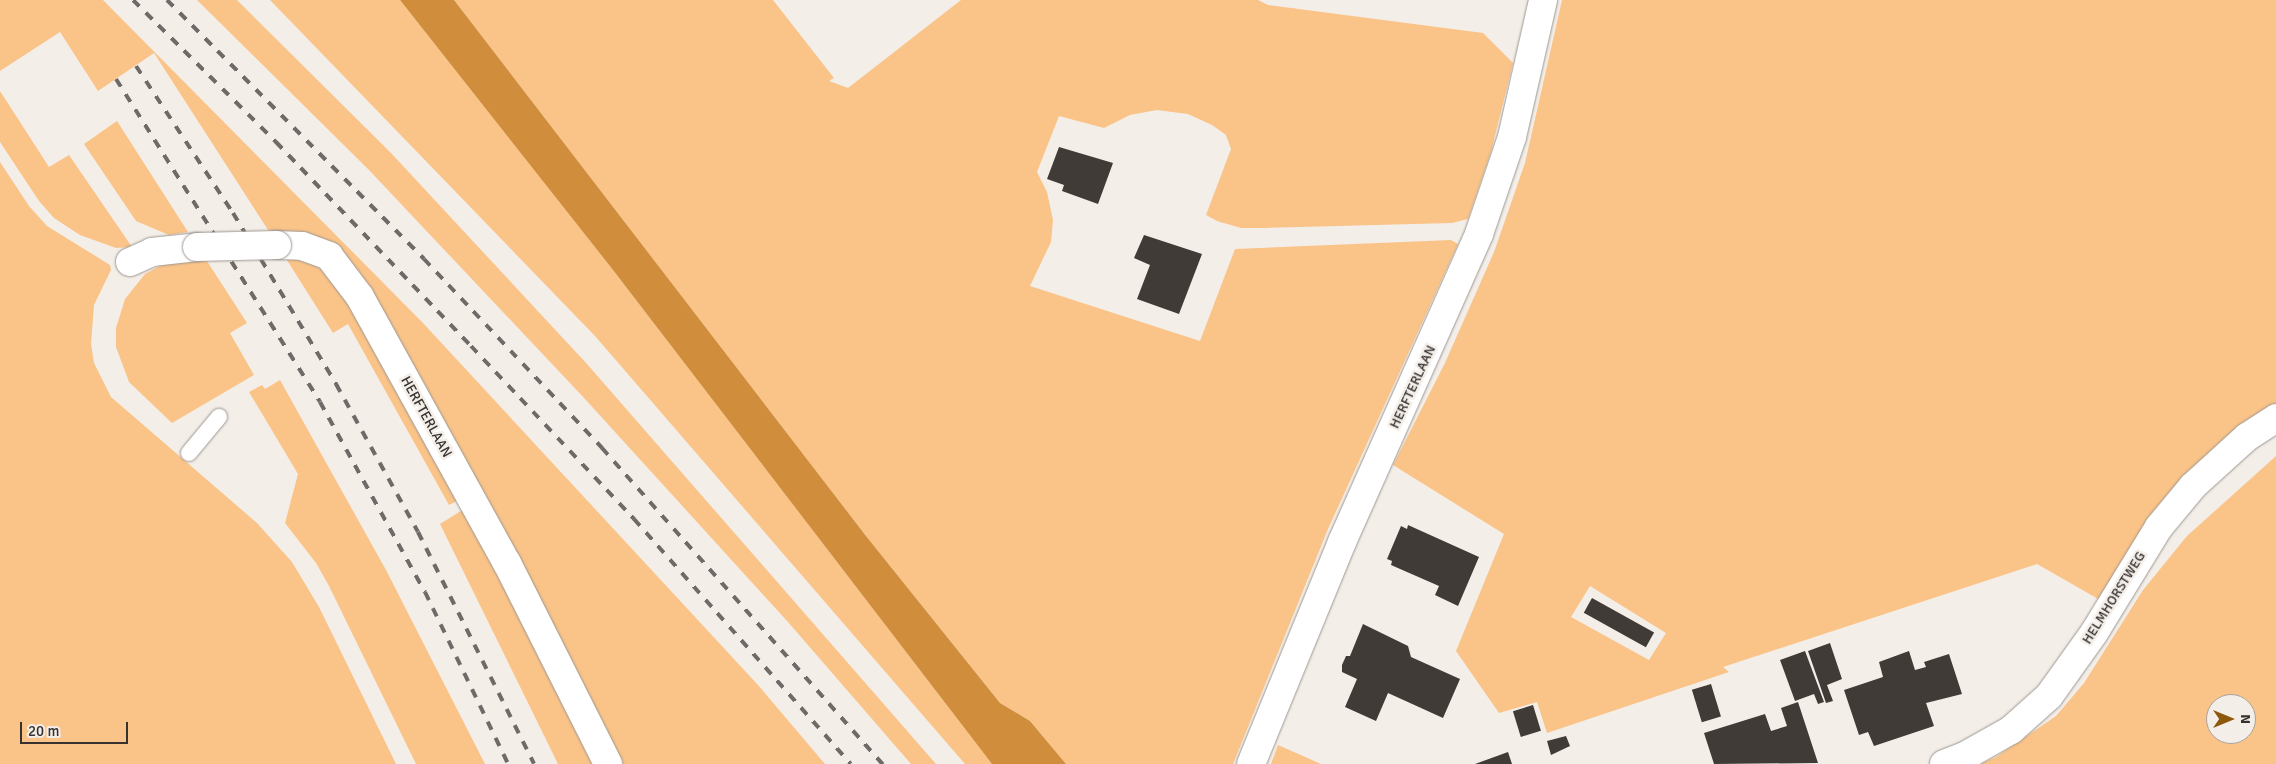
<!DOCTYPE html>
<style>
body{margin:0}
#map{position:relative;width:2276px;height:764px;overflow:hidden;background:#f4eee8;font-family:Signika,sans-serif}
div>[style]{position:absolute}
.green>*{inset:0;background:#fac388}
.water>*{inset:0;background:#d08d3b}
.building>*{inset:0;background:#403b36;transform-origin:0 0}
.roads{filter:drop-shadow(0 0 1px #9d9791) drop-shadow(0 0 1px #9d9791)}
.service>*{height:16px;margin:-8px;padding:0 8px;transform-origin:8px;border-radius:8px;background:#fff}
.minor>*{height:28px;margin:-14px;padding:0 14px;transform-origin:14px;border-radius:14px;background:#fff}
.tertiary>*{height:28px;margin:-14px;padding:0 14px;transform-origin:14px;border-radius:14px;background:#fff}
.rail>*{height:4px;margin-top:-2px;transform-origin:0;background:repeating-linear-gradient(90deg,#6e6a67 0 9px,transparent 0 18px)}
.bridges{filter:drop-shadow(0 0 1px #9d9791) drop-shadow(0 0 1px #9d9791)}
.minor-bridge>*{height:28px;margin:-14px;padding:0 14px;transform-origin:14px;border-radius:14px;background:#fff}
span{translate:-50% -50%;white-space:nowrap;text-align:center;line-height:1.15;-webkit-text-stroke:5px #f4eee8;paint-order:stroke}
.street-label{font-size:14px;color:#353230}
.north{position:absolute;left:2206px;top:694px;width:50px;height:50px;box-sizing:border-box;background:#f4eee8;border:1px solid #a8a39e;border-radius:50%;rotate:90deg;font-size:14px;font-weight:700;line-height:20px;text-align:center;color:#353230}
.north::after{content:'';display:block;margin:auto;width:18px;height:22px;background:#8e580b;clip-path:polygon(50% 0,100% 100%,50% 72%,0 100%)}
.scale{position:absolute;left:20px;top:722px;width:108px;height:22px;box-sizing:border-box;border:2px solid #353230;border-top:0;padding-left:6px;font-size:15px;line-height:18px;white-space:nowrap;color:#353230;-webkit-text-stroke:4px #f4eee8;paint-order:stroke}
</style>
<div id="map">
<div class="green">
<div style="clip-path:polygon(0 0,103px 0,422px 322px,758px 685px,825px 764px,621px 764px,364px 281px,270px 233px,154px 53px,98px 91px,60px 32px,0 71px)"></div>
<div style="clip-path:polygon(197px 0,237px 0,391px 153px,587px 364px,936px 764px,911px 764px,788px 622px,585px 399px,369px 170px)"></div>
<div style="clip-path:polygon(270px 0,400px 0,613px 270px,992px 764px,965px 764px,595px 336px)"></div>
<div style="clip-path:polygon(454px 0,773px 0,834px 78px,829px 81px,848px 88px,961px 0,1258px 0,1268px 5px,1483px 33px,1513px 63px,1491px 152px,1468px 219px,1452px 223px,1264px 228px,1241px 228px,1217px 221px,1206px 215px,1231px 149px,1226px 135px,1212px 125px,1188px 114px,1157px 110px,1130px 115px,1104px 128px,1059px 116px,1037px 172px,1047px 192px,1053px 220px,1051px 242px,1030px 286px,1200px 341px,1235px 249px,1451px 240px,1458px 244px,1328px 529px,1233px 764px,1066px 764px,1030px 721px,1000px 703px,866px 536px)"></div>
<div style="clip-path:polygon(evenodd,1562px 0,2276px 0,2276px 404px,2166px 498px,2149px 517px,2100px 600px,2037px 564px,1723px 667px,1729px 672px,1547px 733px,1537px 702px,1499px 713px,1456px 651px,1504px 534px,1393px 465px,1445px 363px,1494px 252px,1525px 163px,1562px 0,1590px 586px,1666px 633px,1649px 660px,1571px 617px,1590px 586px)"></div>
<div style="clip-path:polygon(0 91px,49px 167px,69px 155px,132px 247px,116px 248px,80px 235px,54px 218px,39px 201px,0 142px)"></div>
<div style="clip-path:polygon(117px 121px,188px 232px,169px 235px,136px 221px,84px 144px)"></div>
<div style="clip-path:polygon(0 162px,29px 206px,47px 226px,110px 265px,111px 270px,94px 305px,91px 344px,94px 363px,111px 397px,257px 523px,292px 562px,319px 607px,396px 764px,0 764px)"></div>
<div style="clip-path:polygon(285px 257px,308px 260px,336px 280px,459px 500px,449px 505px,348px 324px,333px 333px)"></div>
<div style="clip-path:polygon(205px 258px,247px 323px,230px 333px,254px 375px,172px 423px,129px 382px,116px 347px,116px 328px,125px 299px,145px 274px,169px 261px)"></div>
<div style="clip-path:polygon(280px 380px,386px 570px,485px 764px,416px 764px,329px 586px,316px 563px,285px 523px,298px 474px,249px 392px,262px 385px,265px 389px)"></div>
<div style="clip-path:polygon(evenodd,2276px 456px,2276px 764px,1980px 764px,1996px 757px,2056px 716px,2084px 683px,2143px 590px,2187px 536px,2276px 456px,2216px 704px,2246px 704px,2246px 734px,2216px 734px,2216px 704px)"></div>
<div style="clip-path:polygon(464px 509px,597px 764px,558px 764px,440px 524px)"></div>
<div style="clip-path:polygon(1278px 745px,1321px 764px,1271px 764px)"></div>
</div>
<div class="water">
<div style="clip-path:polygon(400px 0,454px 0,866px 536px,1000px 703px,1030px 721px,1066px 764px,992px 764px,613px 270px)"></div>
</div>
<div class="building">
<div style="clip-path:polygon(1059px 147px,1113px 163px,1098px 204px,1062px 191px,1064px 185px,1047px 179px)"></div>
<div style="clip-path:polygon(1144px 235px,1202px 254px,1179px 314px,1137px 299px,1150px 265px,1134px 258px)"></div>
<div style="clip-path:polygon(1408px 525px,1479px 557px,1458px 606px,1435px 595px,1439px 586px,1391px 565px,1392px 561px,1387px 559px,1401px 526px,1407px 529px)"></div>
<div style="left:1592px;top:598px;width:71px;height:17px;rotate:29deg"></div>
<div style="clip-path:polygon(1363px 624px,1408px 646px,1411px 657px,1460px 679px,1443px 718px,1388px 693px,1376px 721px,1345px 707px,1357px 679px,1342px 672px,1342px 665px,1346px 656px,1350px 656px)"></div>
<div style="clip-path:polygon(1830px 643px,1842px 679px,1827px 685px,1833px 701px,1826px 703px,1808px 651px)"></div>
<div style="clip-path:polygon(1805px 651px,1824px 702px,1818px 704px,1814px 694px,1795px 701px,1780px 660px)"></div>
<div style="clip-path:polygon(1909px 651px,1915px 670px,1926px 667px,1924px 662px,1949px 654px,1962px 694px,1926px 703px,1934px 726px,1874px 746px,1868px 732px,1859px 735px,1844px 690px,1883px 677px,1879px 662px)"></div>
<div style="left:1711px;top:684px;width:34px;height:20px;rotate:73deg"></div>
<div style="clip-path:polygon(1798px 702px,1818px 763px,1714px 764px,1704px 733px,1765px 714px,1771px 731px,1787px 726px,1781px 708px)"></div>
<div style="left:1533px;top:705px;width:27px;height:21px;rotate:73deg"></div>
<div style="clip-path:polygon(1566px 736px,1570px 746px,1551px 755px,1547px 741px)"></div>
<div style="clip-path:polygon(1508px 752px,1512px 764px,1475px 764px)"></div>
</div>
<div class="roads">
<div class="service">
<div style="left:189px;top:453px;width:47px;rotate:-50.2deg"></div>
</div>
<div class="minor">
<div style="left:277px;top:245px;width:25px;rotate:2deg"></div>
<div style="left:302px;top:246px;width:29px;rotate:20deg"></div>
<div style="left:329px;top:256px;width:51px;rotate:52.9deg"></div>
<div style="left:360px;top:297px;width:304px;rotate:61.1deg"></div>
<div style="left:507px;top:563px;width:225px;rotate:63.3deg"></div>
<div style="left:130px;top:262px;width:24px;rotate:-24deg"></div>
<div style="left:152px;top:252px;width:45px;rotate:-6.3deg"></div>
<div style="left:1944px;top:764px;width:22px;rotate:-21deg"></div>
<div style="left:1965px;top:756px;width:53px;rotate:-29.5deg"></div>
<div style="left:2011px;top:730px;width:51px;rotate:-41.8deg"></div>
<div style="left:2049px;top:696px;width:77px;rotate:-54.5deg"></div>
<div style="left:2094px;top:633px;width:124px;rotate:-58.5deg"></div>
<div style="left:2159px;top:527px;width:53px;rotate:-50.3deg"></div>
<div style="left:2193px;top:486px;width:73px;rotate:-42.2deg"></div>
<div style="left:2247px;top:437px;width:35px;rotate:-33deg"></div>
</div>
<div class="tertiary">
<div style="left:1251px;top:764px;width:240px;rotate:-67.7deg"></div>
<div style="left:1342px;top:542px;width:337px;rotate:-66deg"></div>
<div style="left:1479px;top:234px;width:102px;rotate:-71.2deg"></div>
<div style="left:1512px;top:137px;width:140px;rotate:-77.2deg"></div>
</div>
</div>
<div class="rail">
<div style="left:133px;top:0;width:202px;rotate:44.8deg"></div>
<div style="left:276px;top:142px;width:282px;rotate:46.3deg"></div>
<div style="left:471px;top:346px;width:238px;rotate:46.7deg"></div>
<div style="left:634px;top:519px;width:327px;rotate:48.5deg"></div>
<div style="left:167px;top:0;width:365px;rotate:45.2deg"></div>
<div style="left:424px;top:259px;width:260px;rotate:46.7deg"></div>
<div style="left:602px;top:448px;width:423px;rotate:48.4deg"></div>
<div style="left:136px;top:66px;width:176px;rotate:56.6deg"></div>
<div style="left:233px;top:213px;width:200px;rotate:58.9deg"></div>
<div style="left:336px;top:384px;width:169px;rotate:61deg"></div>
<div style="left:418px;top:532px;width:259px;rotate:63.4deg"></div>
<div style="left:116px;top:79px;width:382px;rotate:57.7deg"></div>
<div style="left:320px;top:402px;width:217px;rotate:61.1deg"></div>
<div style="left:425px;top:592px;width:191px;rotate:64.2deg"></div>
</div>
<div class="bridges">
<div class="minor-bridge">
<div style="left:197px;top:247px;width:80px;rotate:-1.4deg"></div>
</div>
</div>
<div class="street-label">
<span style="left:1413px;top:387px;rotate:-65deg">HERFTERLAAN</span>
<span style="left:426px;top:417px;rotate:61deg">HERFTERLAAN</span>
<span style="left:2114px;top:598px;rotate:-58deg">HELMHORSTWEG</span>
</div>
<div class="north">N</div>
<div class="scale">20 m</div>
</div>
